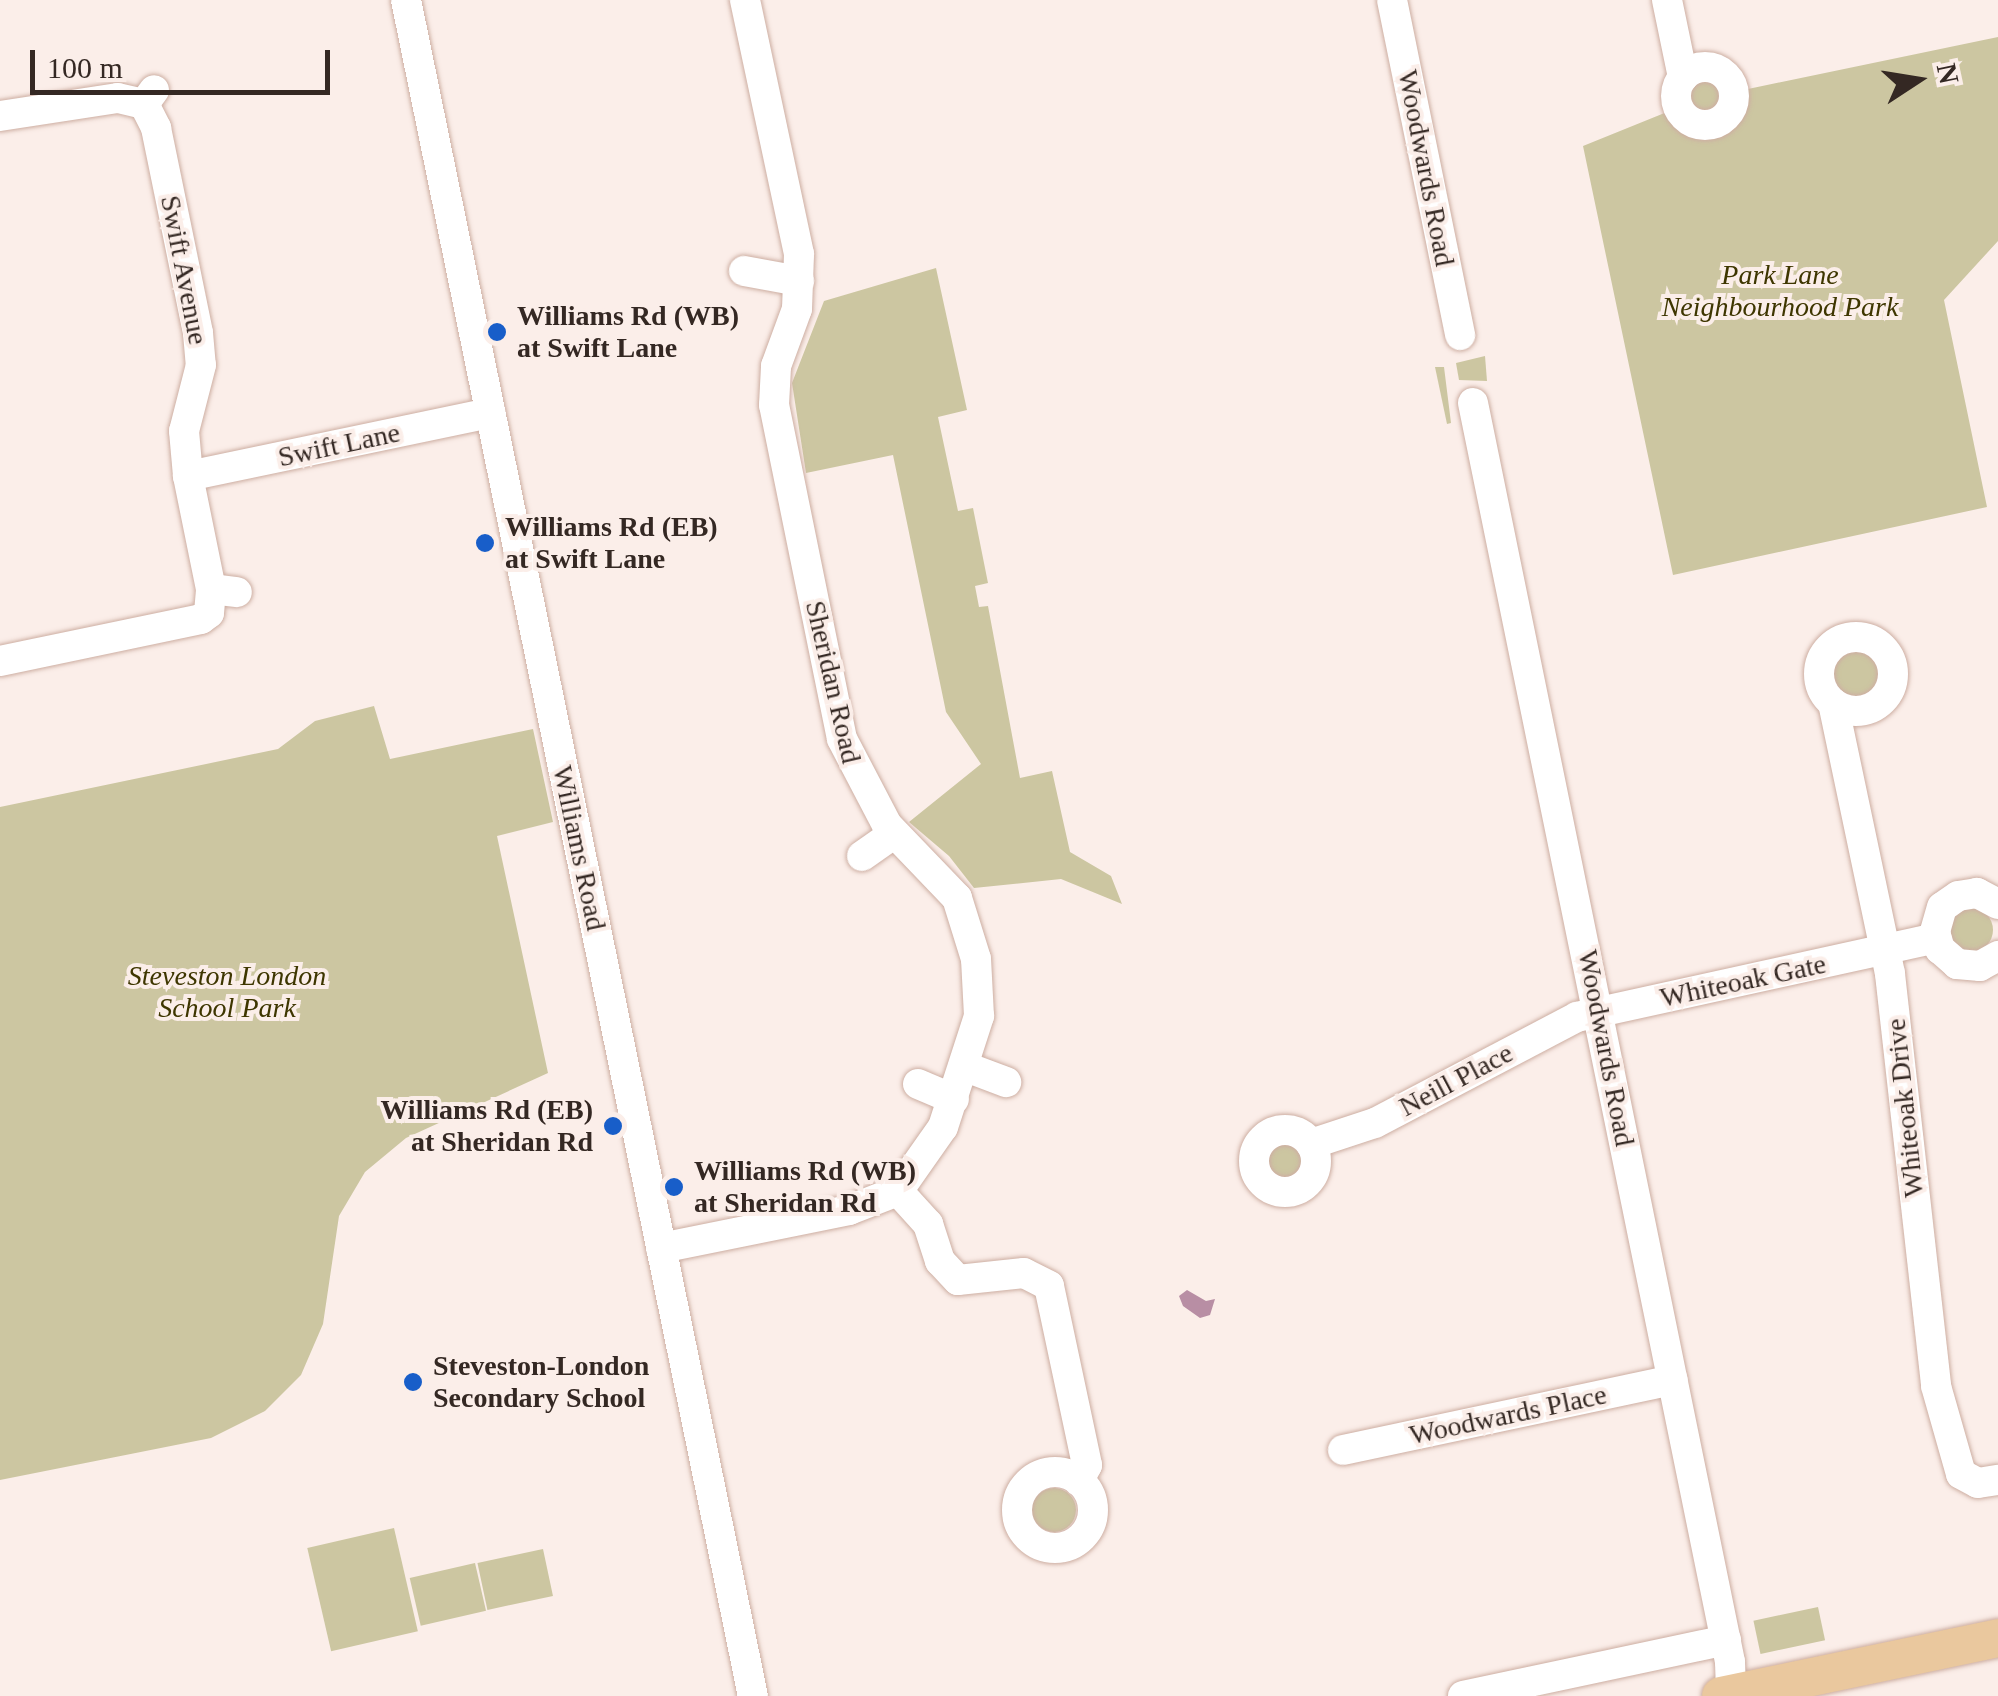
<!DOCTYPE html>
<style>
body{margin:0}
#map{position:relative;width:1998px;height:1696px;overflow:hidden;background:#fbeee9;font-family:Georgia,serif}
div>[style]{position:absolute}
.green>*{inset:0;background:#ccc6a1;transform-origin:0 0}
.round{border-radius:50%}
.water>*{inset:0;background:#b88ea4}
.roads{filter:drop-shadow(0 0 2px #cdaea2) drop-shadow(0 0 2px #cdaea2)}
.minor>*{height:30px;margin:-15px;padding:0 15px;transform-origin:15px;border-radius:15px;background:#fff}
.minor>.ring{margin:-15px;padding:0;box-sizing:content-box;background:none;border:30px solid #fff;border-radius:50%}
.major>*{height:38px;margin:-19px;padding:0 19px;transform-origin:19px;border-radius:19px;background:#eac89e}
.dots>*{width:28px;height:28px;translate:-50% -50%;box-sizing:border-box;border:5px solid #fbeee9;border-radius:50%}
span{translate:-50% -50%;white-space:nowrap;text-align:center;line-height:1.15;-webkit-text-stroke:8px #fbeee9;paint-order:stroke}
.street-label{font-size:28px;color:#342823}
.park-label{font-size:28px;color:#3e3600;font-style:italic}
.poi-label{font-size:28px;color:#342823;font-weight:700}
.left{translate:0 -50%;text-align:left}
.right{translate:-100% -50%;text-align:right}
.north{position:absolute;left:1868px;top:30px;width:100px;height:100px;-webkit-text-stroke:8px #fbeee9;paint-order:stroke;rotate:78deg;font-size:28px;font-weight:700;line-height:40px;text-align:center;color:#342823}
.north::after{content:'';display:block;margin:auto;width:35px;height:45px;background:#342823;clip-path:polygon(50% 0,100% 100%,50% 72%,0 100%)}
.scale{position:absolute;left:30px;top:50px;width:300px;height:45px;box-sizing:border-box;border:5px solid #342823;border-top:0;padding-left:12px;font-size:30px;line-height:35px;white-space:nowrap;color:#342823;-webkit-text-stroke:8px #fbeee9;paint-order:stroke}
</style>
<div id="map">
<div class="green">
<div style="clip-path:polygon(1998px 37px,1998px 241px,1944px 300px,1987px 507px,1673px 575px,1583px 146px,1667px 112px,1685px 134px,1719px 138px,1742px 120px,1748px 89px)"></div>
<div class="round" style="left:1689px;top:80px;width:34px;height:34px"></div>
<div style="clip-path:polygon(936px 268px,967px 410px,938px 417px,958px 511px,973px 508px,988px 583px,975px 586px,979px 607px,988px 606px,1020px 778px,1052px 771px,1070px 852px,1111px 876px,1122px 904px,1061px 879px,974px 888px,949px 856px,909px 822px,981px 764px,946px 712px,893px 455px,806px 473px,792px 383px,824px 301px)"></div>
<div style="clip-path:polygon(1485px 356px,1487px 381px,1459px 380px,1456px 363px)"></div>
<div style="clip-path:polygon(1435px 367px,1444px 367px,1451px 423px,1447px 424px)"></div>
<div class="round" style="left:1834px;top:652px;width:44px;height:44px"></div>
<div style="clip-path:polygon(374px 706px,390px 759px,533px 729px,553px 822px,497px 836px,548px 1073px,406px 1138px,365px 1172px,339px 1216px,323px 1324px,301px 1375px,265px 1411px,211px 1438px,0 1480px,0 807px,278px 749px,315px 721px)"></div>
<div class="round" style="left:1949px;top:908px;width:44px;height:44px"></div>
<div class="round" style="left:1269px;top:1145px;width:32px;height:32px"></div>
<div class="round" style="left:1032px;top:1488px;width:44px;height:44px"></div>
<div style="left:394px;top:1528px;width:106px;height:89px;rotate:77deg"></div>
<div style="left:543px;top:1549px;width:48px;height:67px;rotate:78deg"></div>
<div style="left:475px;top:1563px;width:49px;height:67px;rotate:77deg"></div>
<div style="left:1818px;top:1607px;width:34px;height:66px;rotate:78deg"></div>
</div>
<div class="water">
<div style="clip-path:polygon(1187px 1290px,1206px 1301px,1215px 1299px,1210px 1315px,1200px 1318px,1183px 1306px,1179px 1296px)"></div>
</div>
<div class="roads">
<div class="minor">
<div style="left:406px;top:0;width:1731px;rotate:78.44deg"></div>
<div style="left:1392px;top:0;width:342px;rotate:78.5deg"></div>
<div style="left:1667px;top:0;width:79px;rotate:78.3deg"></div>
<div class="ring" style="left:1676px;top:67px;width:28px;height:28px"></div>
<div style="left:144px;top:104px;width:27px;rotate:63deg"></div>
<div style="left:156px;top:128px;width:209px;rotate:78.4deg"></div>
<div style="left:198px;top:333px;width:32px;rotate:85deg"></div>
<div style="left:201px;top:365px;width:68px;rotate:104.4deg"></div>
<div style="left:184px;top:431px;width:45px;rotate:84.9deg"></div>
<div style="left:188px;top:476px;width:115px;rotate:78.5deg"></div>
<div style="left:211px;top:589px;width:26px;rotate:7deg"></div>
<div style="left:0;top:116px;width:119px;rotate:-8.7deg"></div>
<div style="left:118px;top:98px;width:27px;rotate:13deg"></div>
<div style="left:144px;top:104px;width:17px;rotate:-54deg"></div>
<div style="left:744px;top:271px;width:56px;rotate:10.3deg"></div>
<div style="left:1473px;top:403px;width:1285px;rotate:78.46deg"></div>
<div style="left:1730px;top:1662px;width:34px;rotate:88deg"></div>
<div style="left:188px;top:476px;width:309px;rotate:-11.8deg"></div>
<div class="ring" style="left:1819px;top:637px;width:44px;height:44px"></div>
<div style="left:0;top:661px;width:205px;rotate:-11.8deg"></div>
<div style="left:201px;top:619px;width:10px;rotate:-37deg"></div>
<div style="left:209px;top:613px;width:24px;rotate:-85deg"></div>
<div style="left:1833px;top:703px;width:277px;rotate:78.1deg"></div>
<div style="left:1890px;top:974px;width:415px;rotate:83.6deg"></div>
<div style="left:1936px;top:1386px;width:91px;rotate:74.1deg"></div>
<div style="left:1961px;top:1474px;width:19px;rotate:28deg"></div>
<div style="left:1978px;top:1483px;width:20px;rotate:-9deg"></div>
<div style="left:862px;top:856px;width:39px;rotate:-35deg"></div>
<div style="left:1998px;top:904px;width:24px;rotate:-152deg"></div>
<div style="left:1977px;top:893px;width:19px;rotate:171deg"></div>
<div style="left:1958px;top:896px;width:19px;rotate:145deg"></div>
<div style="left:1942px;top:907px;width:26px;rotate:106deg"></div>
<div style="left:1935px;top:932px;width:18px;rotate:74deg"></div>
<div style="left:1940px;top:949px;width:23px;rotate:41deg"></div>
<div style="left:1957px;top:964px;width:23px;rotate:5deg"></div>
<div style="left:1980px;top:966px;width:21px;rotate:-29deg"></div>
<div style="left:966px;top:1067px;width:43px;rotate:20.6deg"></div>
<div style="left:918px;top:1084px;width:39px;rotate:23deg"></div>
<div class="ring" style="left:1254px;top:1130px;width:32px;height:32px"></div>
<div style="left:1311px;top:1144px;width:67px;rotate:-18.2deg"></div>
<div style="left:1375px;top:1123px;width:228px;rotate:-27.7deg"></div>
<div style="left:1577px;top:1017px;width:368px;rotate:-12.4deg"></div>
<div style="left:898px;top:1191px;width:45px;rotate:47.7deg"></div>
<div style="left:928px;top:1224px;width:39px;rotate:72deg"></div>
<div style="left:940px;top:1261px;width:26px;rotate:47deg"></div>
<div style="left:958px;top:1280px;width:66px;rotate:-6.1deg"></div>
<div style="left:1024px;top:1273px;width:28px;rotate:27deg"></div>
<div style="left:1049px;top:1286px;width:183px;rotate:78deg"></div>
<div style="left:1087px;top:1465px;width:18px;rotate:117deg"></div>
<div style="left:661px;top:1248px;width:192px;rotate:-11.4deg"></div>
<div style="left:849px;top:1210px;width:53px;rotate:-21.2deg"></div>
<div style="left:898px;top:1191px;width:78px;rotate:-54.9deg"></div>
<div style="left:943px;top:1127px;width:117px;rotate:-72deg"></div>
<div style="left:979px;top:1016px;width:57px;rotate:-93deg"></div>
<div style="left:976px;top:959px;width:64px;rotate:-107.3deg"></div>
<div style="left:957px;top:898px;width:101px;rotate:-133.8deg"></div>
<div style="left:887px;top:825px;width:97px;rotate:-117.6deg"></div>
<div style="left:842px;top:739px;width:341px;rotate:-101.5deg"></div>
<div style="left:774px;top:405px;width:39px;rotate:-87deg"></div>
<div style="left:776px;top:366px;width:61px;rotate:-69.8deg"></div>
<div style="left:797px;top:309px;width:55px;rotate:-87.9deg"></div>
<div style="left:799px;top:254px;width:260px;rotate:-102deg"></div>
<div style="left:1343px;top:1450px;width:337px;rotate:-12deg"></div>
<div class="ring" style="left:1017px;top:1472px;width:46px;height:46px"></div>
<div style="left:1463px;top:1696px;width:269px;rotate:-12deg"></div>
</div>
<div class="major">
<div style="left:1721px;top:1696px;width:283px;rotate:-11.8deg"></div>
</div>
</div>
<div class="dots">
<div style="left:497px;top:332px;background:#185ec9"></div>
<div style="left:485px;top:543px;background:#185ec9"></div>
<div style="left:613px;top:1126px;background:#185ec9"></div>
<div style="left:674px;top:1187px;background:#185ec9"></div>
<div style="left:413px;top:1382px;background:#185ec9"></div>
</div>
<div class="street-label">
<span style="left:1426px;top:168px;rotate:79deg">Woodwards Road</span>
<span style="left:184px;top:270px;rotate:79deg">Swift Avenue</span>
<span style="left:339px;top:445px;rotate:-12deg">Swift Lane</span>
<span style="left:833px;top:682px;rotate:77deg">Sheridan Road</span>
<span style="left:579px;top:848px;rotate:78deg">Williams Road</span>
<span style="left:1743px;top:981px;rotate:-12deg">Whiteoak Gate</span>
<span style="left:1606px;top:1048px;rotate:79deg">Woodwards Road</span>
<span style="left:1456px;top:1080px;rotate:-28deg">Neill Place</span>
<span style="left:1905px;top:1108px;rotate:-96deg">Whiteoak Drive</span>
<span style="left:1508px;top:1415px;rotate:-12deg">Woodwards Place</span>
</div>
<div class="park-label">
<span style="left:1780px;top:291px">Park Lane<br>Neighbourhood Park</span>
<span style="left:227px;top:992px">Steveston London<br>School Park</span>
</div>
<div class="poi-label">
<span class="left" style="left:517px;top:332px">Williams Rd (WB)<br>at Swift Lane</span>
<span class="left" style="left:505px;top:543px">Williams Rd (EB)<br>at Swift Lane</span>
<span class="right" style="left:593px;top:1126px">Williams Rd (EB)<br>at Sheridan Rd</span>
<span class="left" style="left:694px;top:1187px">Williams Rd (WB)<br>at Sheridan Rd</span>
<span class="left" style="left:433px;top:1382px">Steveston-London<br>Secondary School</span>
</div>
<div class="north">N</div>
<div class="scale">100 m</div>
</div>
